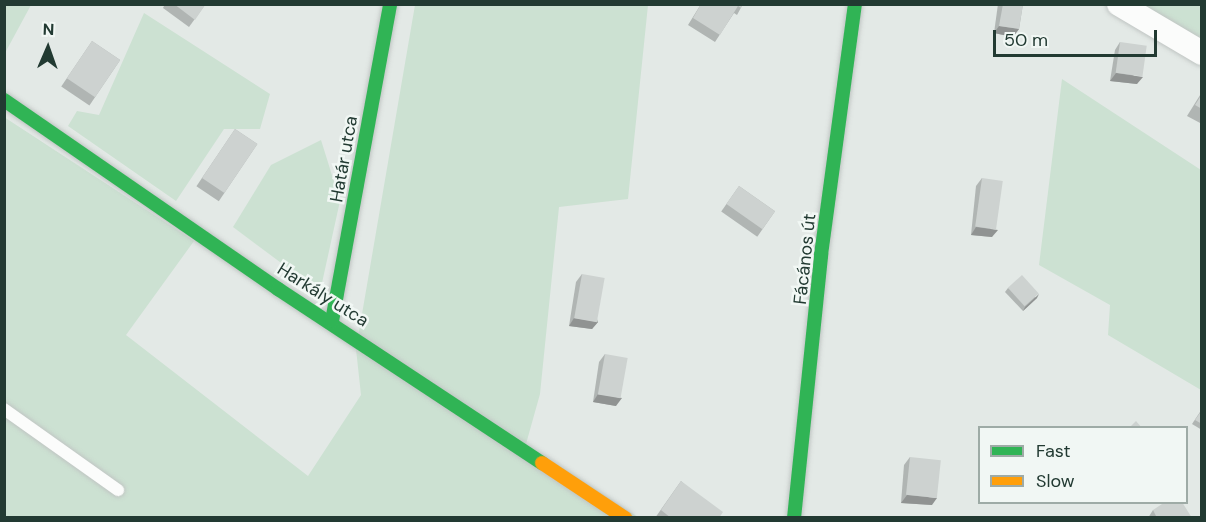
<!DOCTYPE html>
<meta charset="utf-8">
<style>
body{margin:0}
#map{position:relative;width:1206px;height:522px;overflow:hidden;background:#e3e9e6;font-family:"DM Sans",sans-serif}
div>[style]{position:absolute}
.green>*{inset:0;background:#cce1d2}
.roads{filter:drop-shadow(0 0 2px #c0c5c3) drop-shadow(0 0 2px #c0c5c3)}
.lane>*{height:12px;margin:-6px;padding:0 6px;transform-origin:6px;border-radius:6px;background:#fbfcfb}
.street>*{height:24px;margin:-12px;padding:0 12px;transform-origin:12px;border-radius:12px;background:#fbfcfb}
.fast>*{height:14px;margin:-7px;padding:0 7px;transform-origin:7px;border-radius:7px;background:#30b455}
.slow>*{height:14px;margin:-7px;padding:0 7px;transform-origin:7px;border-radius:7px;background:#ff9f0a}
.wall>*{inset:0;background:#b0b5b3;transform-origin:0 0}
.shaded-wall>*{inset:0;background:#909392}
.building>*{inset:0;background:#cdd2d0;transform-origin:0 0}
span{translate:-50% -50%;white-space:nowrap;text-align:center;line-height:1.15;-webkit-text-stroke:5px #f1f7f4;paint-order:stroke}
.street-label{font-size:18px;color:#223a32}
.frame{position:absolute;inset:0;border:6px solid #223a32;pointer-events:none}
.legend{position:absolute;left:978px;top:426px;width:210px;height:78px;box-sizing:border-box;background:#f1f7f4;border:2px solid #9eaba6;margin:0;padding:8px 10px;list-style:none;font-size:18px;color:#223a32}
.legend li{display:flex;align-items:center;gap:12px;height:30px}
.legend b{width:30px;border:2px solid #9eaba6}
.north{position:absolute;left:18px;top:18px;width:60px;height:60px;-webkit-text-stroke:4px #f1f7f4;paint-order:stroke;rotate:2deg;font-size:16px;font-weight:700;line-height:24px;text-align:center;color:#223a32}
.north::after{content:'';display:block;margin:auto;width:21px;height:27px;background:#223a32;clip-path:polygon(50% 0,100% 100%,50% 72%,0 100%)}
.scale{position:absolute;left:993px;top:30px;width:164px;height:27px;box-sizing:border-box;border:3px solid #223a32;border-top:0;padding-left:8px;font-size:18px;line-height:21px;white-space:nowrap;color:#223a32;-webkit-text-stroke:4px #f1f7f4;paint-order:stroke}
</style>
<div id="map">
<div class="green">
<div style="clip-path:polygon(5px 4px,31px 5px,5px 53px,4px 5px)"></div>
<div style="clip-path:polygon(415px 5px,648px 5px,628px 199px,559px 207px,540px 394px,526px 444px,638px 517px,5px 517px,4px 117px,194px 241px,126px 335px,308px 476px,361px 395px,356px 349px)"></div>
<div style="clip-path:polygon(1138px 5px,1201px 5px,1201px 37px,1191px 36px)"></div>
<div style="clip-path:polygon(144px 13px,270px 94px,260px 129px,224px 129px,176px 201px,68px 126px,77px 111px,99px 115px)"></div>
<div style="clip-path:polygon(1062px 79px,1201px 170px,1201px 390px,1108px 335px,1110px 305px,1039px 265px)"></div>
<div style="clip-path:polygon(321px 140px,340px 201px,320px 292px,233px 227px,271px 165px)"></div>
</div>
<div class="roads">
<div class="lane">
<div style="left:4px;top:409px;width:140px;rotate:35.4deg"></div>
</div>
<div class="street">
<div style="left:1119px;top:4px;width:96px;rotate:30.6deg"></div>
</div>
<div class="fast">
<div style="left:4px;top:100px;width:333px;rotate:34.6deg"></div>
<div style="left:278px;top:289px;width:316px;rotate:33.4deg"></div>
<div style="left:332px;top:321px;width:322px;rotate:-79.6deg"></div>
<div style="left:794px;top:518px;width:264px;rotate:-84.1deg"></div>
<div style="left:821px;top:255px;width:253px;rotate:-82.3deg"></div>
</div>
<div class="slow">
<div style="left:542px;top:463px;width:100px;rotate:33.5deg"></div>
</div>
</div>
<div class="wall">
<div style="clip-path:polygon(165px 4px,204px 4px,205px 5px,189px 27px,163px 8px)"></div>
<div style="clip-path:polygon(701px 4px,743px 4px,737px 15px,734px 13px,715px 42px,688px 25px)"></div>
<div style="clip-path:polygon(998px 4px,1023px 4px,1019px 29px,1013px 37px,994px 33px)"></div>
<div style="left:92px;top:41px;width:34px;height:55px;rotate:34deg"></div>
<div style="clip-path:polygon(1120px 42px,1137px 84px,1110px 81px,1115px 50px)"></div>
<div style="clip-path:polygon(1202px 92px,1202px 124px,1187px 116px)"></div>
<div style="left:235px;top:129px;width:27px;height:69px;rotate:34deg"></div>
<div style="clip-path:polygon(982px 178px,992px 237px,971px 235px,976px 186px)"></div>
<div style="left:739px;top:186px;width:44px;height:31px;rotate:35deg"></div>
<div style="clip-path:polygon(582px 274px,598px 322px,592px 329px,569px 326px,576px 282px)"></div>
<div style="clip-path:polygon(1008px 288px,1037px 298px,1023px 311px,1005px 292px)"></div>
<div style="clip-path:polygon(605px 354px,616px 406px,593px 402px,599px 362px)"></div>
<div style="clip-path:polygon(1202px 409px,1202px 430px,1192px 424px)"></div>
<div style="clip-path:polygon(910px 457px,932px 505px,901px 503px,904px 465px)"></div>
<div style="clip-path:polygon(681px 481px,720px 518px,655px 518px)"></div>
<div style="clip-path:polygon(1153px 510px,1192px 518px,1148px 518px)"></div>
</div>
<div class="shaded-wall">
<div style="clip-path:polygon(999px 26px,1019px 29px,1013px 37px,994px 33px)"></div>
<div style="clip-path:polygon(1116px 73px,1143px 77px,1137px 84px,1110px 81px)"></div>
<div style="clip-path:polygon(976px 227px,998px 230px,992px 237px,971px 235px)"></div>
<div style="clip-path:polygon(1039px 294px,1037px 298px,1023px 311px,1025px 307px)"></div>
<div style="clip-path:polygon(574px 318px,598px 322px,592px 329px,569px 326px)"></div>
<div style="clip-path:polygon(598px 394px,622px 398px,616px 406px,593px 402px)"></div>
<div style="clip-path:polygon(907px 495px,937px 498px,932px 505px,901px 503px)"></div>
</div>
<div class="building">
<div style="clip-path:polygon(174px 4px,204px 4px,205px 5px,195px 20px)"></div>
<div style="clip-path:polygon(701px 4px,743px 4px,741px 8px,738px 6px,720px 35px,693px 18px)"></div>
<div style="clip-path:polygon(1003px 4px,1023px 4px,1019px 29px,999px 26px)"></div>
<div style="left:92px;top:41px;width:34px;height:45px;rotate:34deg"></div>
<div style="left:1120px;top:42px;width:27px;height:31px;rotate:8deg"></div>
<div style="clip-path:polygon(1202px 94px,1202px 109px,1195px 105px)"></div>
<div style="left:235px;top:129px;width:27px;height:59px;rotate:34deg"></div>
<div style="left:982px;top:178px;width:21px;height:49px;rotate:8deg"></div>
<div style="left:739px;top:186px;width:44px;height:22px;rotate:35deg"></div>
<div style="left:582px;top:274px;width:23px;height:45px;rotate:10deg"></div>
<div style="left:1022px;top:275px;width:25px;height:19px;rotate:48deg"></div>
<div style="left:605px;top:354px;width:23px;height:41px;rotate:10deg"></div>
<div style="clip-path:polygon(1202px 410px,1202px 424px,1195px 420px)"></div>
<div style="clip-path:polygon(1136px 421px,1142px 428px,1129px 428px)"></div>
<div style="left:910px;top:457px;width:31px;height:38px;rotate:6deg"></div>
<div style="clip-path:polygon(681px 481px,723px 512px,719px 518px,671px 518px,661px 510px)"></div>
<div style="clip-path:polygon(1165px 502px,1182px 502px,1192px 518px,1157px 518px,1153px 510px)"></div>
</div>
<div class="street-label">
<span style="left:344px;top:159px;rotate:-80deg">Határ utca</span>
<span style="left:805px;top:259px;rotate:-84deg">Fácános út</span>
<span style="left:323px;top:295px;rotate:32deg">Harkály utca</span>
</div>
<div class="frame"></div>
<ul class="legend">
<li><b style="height:8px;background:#30b455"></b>Fast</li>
<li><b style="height:8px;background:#ff9f0a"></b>Slow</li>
</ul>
<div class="north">N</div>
<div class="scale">50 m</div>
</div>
